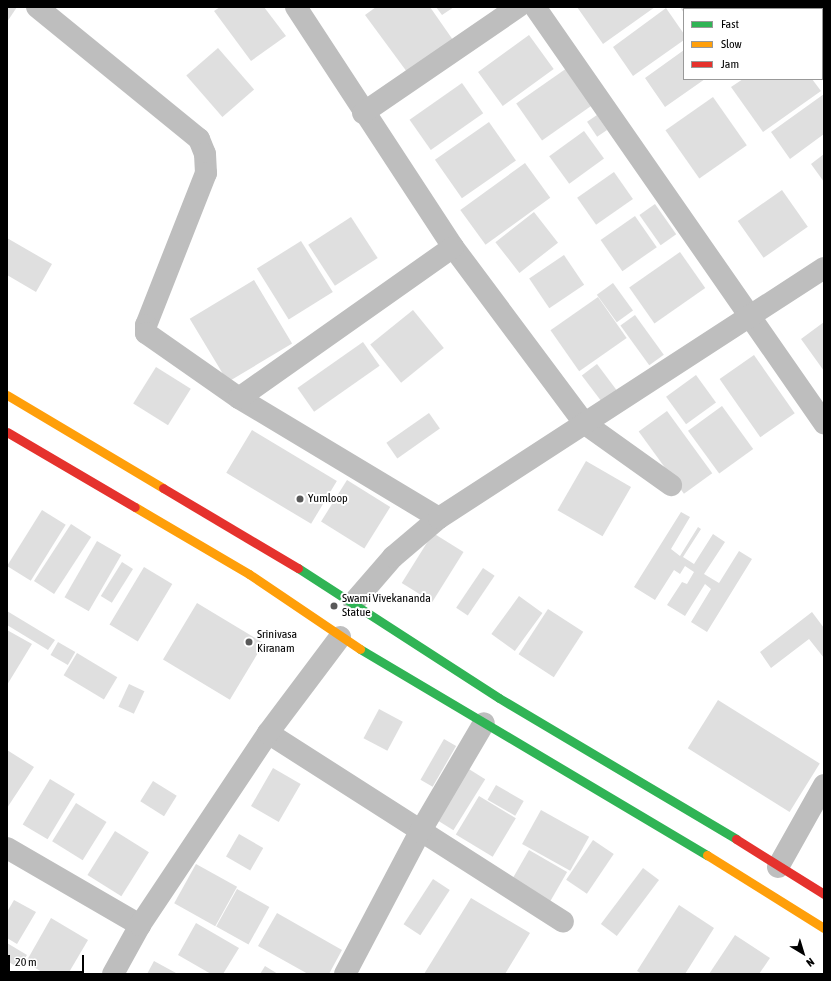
<!DOCTYPE html>
<style>
body{margin:0}
#map{position:relative;width:831px;height:981px;overflow:hidden;background:#fff;font-family:"Asap Condensed",sans-serif}
div>[style]{position:absolute}
.building>*{inset:0;background:#dfdfdf;transform-origin:0 0}
.street>*{height:22px;margin:-11px;padding:0 11px;transform-origin:11px;border-radius:11px;background:#bebebe}
.fast>*{height:9px;margin:-4.5px;padding:0 4.5px;transform-origin:4.5px;border-radius:4.5px;background:#30b455}
.slow>*{height:9px;margin:-4.5px;padding:0 4.5px;transform-origin:4.5px;border-radius:4.5px;background:#ff9f0a}
.jam>*{height:9px;margin:-4.5px;padding:0 4.5px;transform-origin:4.5px;border-radius:4.5px;background:#e5322d}
.dots>*{width:11px;height:11px;translate:-50% -50%;box-sizing:border-box;border:2px solid #fff;border-radius:50%}
span{translate:-50% -50%;white-space:nowrap;text-align:center;line-height:1.15;-webkit-text-stroke:4px #fff;paint-order:stroke}
.poi-label{font-size:12px;color:#000}
.left{translate:0 -50%;text-align:left}
.frame{position:absolute;inset:0;border:8px solid #000;pointer-events:none}
.legend{position:absolute;left:683px;top:8px;width:140px;height:72px;box-sizing:border-box;background:#fff;border:1px solid #999;margin:0;padding:5px 7px;list-style:none;font-size:12px;color:#000}
.legend li{display:flex;align-items:center;gap:8px;height:20px}
.legend b{width:20px;border:1px solid #999}
.north{position:absolute;left:783px;top:933px;width:40px;height:40px;-webkit-text-stroke:3px #fff;paint-order:stroke;rotate:142deg;font-size:11px;font-weight:700;line-height:16px;text-align:center;color:#000}
.north::after{content:'';display:block;margin:auto;width:14px;height:18px;background:#000;clip-path:polygon(50% 0,100% 100%,50% 72%,0 100%)}
.scale{position:absolute;left:8px;top:955px;width:76px;height:18px;box-sizing:border-box;border:2px solid #000;border-top:0;padding-left:5px;font-size:12px;line-height:14px;white-space:nowrap;color:#000;-webkit-text-stroke:3px #fff;paint-order:stroke}
</style>
<div id="map">
<div class="building">
<div style="clip-path:polygon(7px 7px,17px 7px,7px 22px)"></div>
<div style="clip-path:polygon(220px 7px,264px 7px,286px 36px,251px 61px,214px 11px)"></div>
<div style="clip-path:polygon(376px 7px,430px 7px,453px 40px,407px 72px,365px 15px)"></div>
<div style="clip-path:polygon(436px 7px,454px 7px,442px 15px)"></div>
<div style="clip-path:polygon(577px 7px,655px 7px,603px 44px)"></div>
<div style="clip-path:polygon(680px 7px,733px 7px,684px 9px,684px 13px)"></div>
<div style="clip-path:polygon(666px 8px,684px 34px,684px 40px,633px 76px,613px 47px)"></div>
<div style="left:529px;top:35px;width:42px;height:63px;rotate:54deg"></div>
<div style="left:218px;top:48px;width:55px;height:42px;rotate:49deg"></div>
<div style="clip-path:polygon(684px 50px,684px 79px,705px 79px,665px 107px,645px 78px)"></div>
<div style="left:567px;top:68px;width:45px;height:62px;rotate:55deg"></div>
<div style="clip-path:polygon(743px 79px,812px 79px,821px 91px,763px 132px,731px 87px)"></div>
<div style="left:462px;top:83px;width:37px;height:64px;rotate:55deg"></div>
<div style="clip-path:polygon(824px 94px,824px 134px,790px 159px,771px 132px)"></div>
<div style="left:713px;top:97px;width:59px;height:58px;rotate:55deg"></div>
<div style="left:597px;top:115px;width:18px;height:12px;rotate:56deg"></div>
<div style="left:489px;top:122px;width:47px;height:66px;rotate:55deg"></div>
<div style="left:584px;top:131px;width:34px;height:43px;rotate:54deg"></div>
<div style="clip-path:polygon(824px 154px,824px 182px,811px 164px)"></div>
<div style="left:525px;top:163px;width:43px;height:80px;rotate:54deg"></div>
<div style="left:614px;top:172px;width:33px;height:45px;rotate:55deg"></div>
<div style="left:782px;top:190px;width:45px;height:54px;rotate:55deg"></div>
<div style="left:655px;top:204px;width:37px;height:19px;rotate:55deg"></div>
<div style="left:534px;top:212px;width:39px;height:49px;rotate:52deg"></div>
<div style="left:635px;top:216px;width:38px;height:42px;rotate:55deg"></div>
<div style="left:351px;top:217px;width:49px;height:51px;rotate:57deg"></div>
<div style="clip-path:polygon(7px 238px,52px 264px,36px 292px,7px 275px)"></div>
<div style="left:301px;top:241px;width:60px;height:52px;rotate:58deg"></div>
<div style="left:680px;top:252px;width:44px;height:62px;rotate:55deg"></div>
<div style="left:564px;top:255px;width:36px;height:42px;rotate:56deg"></div>
<div style="left:254px;top:280px;width:74px;height:75px;rotate:59deg"></div>
<div style="left:613px;top:283px;width:34px;height:20px;rotate:54deg"></div>
<div style="left:598px;top:297px;width:50px;height:58px;rotate:55deg"></div>
<div style="left:413px;top:310px;width:49px;height:55px;rotate:51deg"></div>
<div style="left:635px;top:315px;width:49px;height:18px;rotate:54deg"></div>
<div style="clip-path:polygon(824px 322px,824px 371px,801px 339px)"></div>
<div style="left:363px;top:342px;width:29px;height:80px;rotate:55deg"></div>
<div style="left:754px;top:355px;width:71px;height:42px;rotate:55deg"></div>
<div style="left:597px;top:364px;width:34px;height:19px;rotate:53deg"></div>
<div style="left:156px;top:367px;width:41px;height:43px;rotate:32deg"></div>
<div style="left:696px;top:375px;width:34px;height:37px;rotate:54deg"></div>
<div style="left:722px;top:406px;width:53px;height:42px;rotate:54deg"></div>
<div style="left:667px;top:411px;width:77px;height:35px;rotate:54deg"></div>
<div style="left:429px;top:413px;width:19px;height:52px;rotate:55deg"></div>
<div style="left:252px;top:430px;width:99px;height:50px;rotate:31deg"></div>
<div style="left:586px;top:461px;width:52px;height:57px;rotate:30deg"></div>
<div style="left:347px;top:480px;width:51px;height:49px;rotate:32deg"></div>
<div style="left:42px;top:510px;width:28px;height:66px;rotate:32deg"></div>
<div style="clip-path:polygon(681px 512px,690px 517px,671px 549px,680px 556px,698px 527px,701px 529px,683px 557px,694px 564px,713px 534px,725px 542px,704px 574px,719px 583px,739px 551px,752px 559px,707px 632px,691px 622px,711px 589px,705px 584px,685px 616px,667px 605px,682px 582px,687px 584px,694px 572px,685px 566px,680px 574px,674px 570px,655px 600px,634px 587px)"></div>
<div style="left:71px;top:524px;width:24px;height:68px;rotate:33deg"></div>
<div style="left:433px;top:533px;width:36px;height:59px;rotate:32deg"></div>
<div style="left:97px;top:541px;width:28px;height:65px;rotate:30deg"></div>
<div style="left:122px;top:562px;width:13px;height:40px;rotate:32deg"></div>
<div style="left:144px;top:567px;width:33px;height:67px;rotate:31deg"></div>
<div style="left:483px;top:568px;width:14px;height:48px;rotate:34deg"></div>
<div style="left:519px;top:596px;width:29px;height:47px;rotate:36deg"></div>
<div style="left:197px;top:603px;width:78px;height:66px;rotate:31deg"></div>
<div style="left:548px;top:609px;width:42px;height:54px;rotate:33deg"></div>
<div style="clip-path:polygon(7px 611px,55px 640px,48px 650px,7px 625px)"></div>
<div style="clip-path:polygon(812px 612px,824px 628px,824px 658px,809px 639px,771px 668px,760px 652px)"></div>
<div style="clip-path:polygon(7px 630px,32px 644px,7px 685px)"></div>
<div style="left:58px;top:642px;width:20px;height:15px;rotate:30deg"></div>
<div style="left:77px;top:653px;width:47px;height:26px;rotate:31deg"></div>
<div style="left:129px;top:684px;width:17px;height:25px;rotate:25deg"></div>
<div style="left:718px;top:700px;width:120px;height:57px;rotate:32deg"></div>
<div style="left:379px;top:709px;width:27px;height:33px;rotate:28deg"></div>
<div style="left:444px;top:739px;width:14px;height:47px;rotate:30deg"></div>
<div style="clip-path:polygon(7px 750px,34px 767px,7px 808px)"></div>
<div style="left:464px;top:766px;width:25px;height:60px;rotate:32deg"></div>
<div style="left:273px;top:768px;width:32px;height:44px;rotate:30deg"></div>
<div style="left:50px;top:779px;width:29px;height:53px;rotate:31deg"></div>
<div style="left:153px;top:781px;width:28px;height:24px;rotate:32deg"></div>
<div style="left:496px;top:785px;width:32px;height:17px;rotate:30deg"></div>
<div style="left:479px;top:796px;width:43px;height:45px;rotate:31deg"></div>
<div style="left:76px;top:803px;width:36px;height:45px;rotate:32deg"></div>
<div style="left:541px;top:810px;width:55px;height:39px;rotate:29deg"></div>
<div style="left:115px;top:831px;width:40px;height:52px;rotate:32deg"></div>
<div style="left:239px;top:834px;width:28px;height:26px;rotate:30deg"></div>
<div style="left:593px;top:840px;width:25px;height:48px;rotate:34deg"></div>
<div style="left:529px;top:850px;width:44px;height:38px;rotate:30deg"></div>
<div style="left:196px;top:864px;width:47px;height:45px;rotate:29deg"></div>
<div style="left:643px;top:868px;width:20px;height:70px;rotate:37deg"></div>
<div style="left:433px;top:879px;width:20px;height:54px;rotate:33deg"></div>
<div style="left:237px;top:889px;width:37px;height:43px;rotate:29deg"></div>
<div style="clip-path:polygon(471px 898px,530px 933px,505px 974px,424px 974px)"></div>
<div style="clip-path:polygon(14px 900px,36px 912px,17px 944px,7px 938px,7px 912px)"></div>
<div style="clip-path:polygon(679px 905px,714px 928px,685px 974px,642px 974px,637px 971px)"></div>
<div style="clip-path:polygon(277px 913px,342px 950px,329px 974px,308px 974px,258px 946px)"></div>
<div style="clip-path:polygon(51px 918px,88px 940px,68px 974px,45px 974px,26px 962px)"></div>
<div style="clip-path:polygon(196px 923px,239px 948px,223px 974px,211px 974px,178px 955px)"></div>
<div style="clip-path:polygon(735px 935px,770px 958px,759px 974px,709px 974px)"></div>
<div style="clip-path:polygon(7px 943px,27px 955px,19px 968px,7px 961px)"></div>
<div style="clip-path:polygon(154px 961px,176px 973px,175px 974px,147px 974px)"></div>
<div style="clip-path:polygon(265px 966px,278px 974px,260px 974px)"></div>
</div>
<div class="street">
<div style="left:37px;top:7px;width:209px;rotate:39.2deg"></div>
<div style="left:199px;top:139px;width:16px;rotate:68deg"></div>
<div style="left:205px;top:154px;width:19px;rotate:87deg"></div>
<div style="left:206px;top:173px;width:163px;rotate:111.5deg"></div>
<div style="left:146px;top:325px;width:8px;rotate:90deg"></div>
<div style="left:146px;top:333px;width:113px;rotate:35deg"></div>
<div style="left:239px;top:398px;width:233px;rotate:31deg"></div>
<div style="left:296px;top:7px;width:287px;rotate:56.8deg"></div>
<div style="left:453px;top:247px;width:219px;rotate:53.3deg"></div>
<div style="left:584px;top:423px;width:107px;rotate:35.5deg"></div>
<div style="left:535px;top:7px;width:507px;rotate:55.21deg"></div>
<div style="left:780px;top:7px;width:2px;rotate:63deg"></div>
<div style="left:822px;top:66px;width:4px;rotate:56deg"></div>
<div style="left:363px;top:113px;width:188px;rotate:-34.4deg"></div>
<div style="left:239px;top:398px;width:262px;rotate:-35.2deg"></div>
<div style="left:354px;top:602px;width:60px;rotate:-49.1deg"></div>
<div style="left:393px;top:557px;width:60px;rotate:-40.3deg"></div>
<div style="left:439px;top:518px;width:459px;rotate:-33deg"></div>
<div style="left:268px;top:733px;width:350px;rotate:32.6deg"></div>
<div style="left:7px;top:848px;width:154px;rotate:30.1deg"></div>
<div style="left:778px;top:867px;width:94px;rotate:-60.7deg"></div>
<div style="left:113px;top:974px;width:56px;rotate:-61.1deg"></div>
<div style="left:140px;top:925px;width:231px;rotate:-56.3deg"></div>
<div style="left:268px;top:733px;width:120px;rotate:-53.1deg"></div>
<div style="left:345px;top:974px;width:161px;rotate:-62.2deg"></div>
<div style="left:420px;top:832px;width:126px;rotate:-59.6deg"></div>
</div>
<div class="fast">
<div style="left:298px;top:568px;width:239px;rotate:32.9deg"></div>
<div style="left:499px;top:698px;width:276px;rotate:30.7deg"></div>
<div style="left:360px;top:649px;width:404px;rotate:30.7deg"></div>
</div>
<div class="slow">
<div style="left:7px;top:395px;width:182px;rotate:30.8deg"></div>
<div style="left:135px;top:507px;width:132px;rotate:30.4deg"></div>
<div style="left:249px;top:574px;width:134px;rotate:34deg"></div>
<div style="left:707px;top:855px;width:138px;rotate:32deg"></div>
</div>
<div class="jam">
<div style="left:7px;top:432px;width:148px;rotate:30.4deg"></div>
<div style="left:163px;top:488px;width:157px;rotate:30.7deg"></div>
<div style="left:736px;top:839px;width:104px;rotate:32deg"></div>
</div>
<div class="dots">
<div style="left:300px;top:499px;background:#595959"></div>
<div style="left:334px;top:606px;background:#595959"></div>
<div style="left:249px;top:642px;background:#595959"></div>
</div>
<div class="poi-label">
<span class="left" style="left:308px;top:499px">Yumloop</span>
<span class="left" style="left:342px;top:606px">Swami Vivekananda<br>Statue</span>
<span class="left" style="left:257px;top:642px">Srinivasa<br>Kiranam</span>
</div>
<div class="frame"></div>
<ul class="legend">
<li><b style="height:5px;background:#30b455"></b>Fast</li>
<li><b style="height:5px;background:#ff9f0a"></b>Slow</li>
<li><b style="height:5px;background:#e5322d"></b>Jam</li>
</ul>
<div class="north">N</div>
<div class="scale">20 m</div>
</div>
